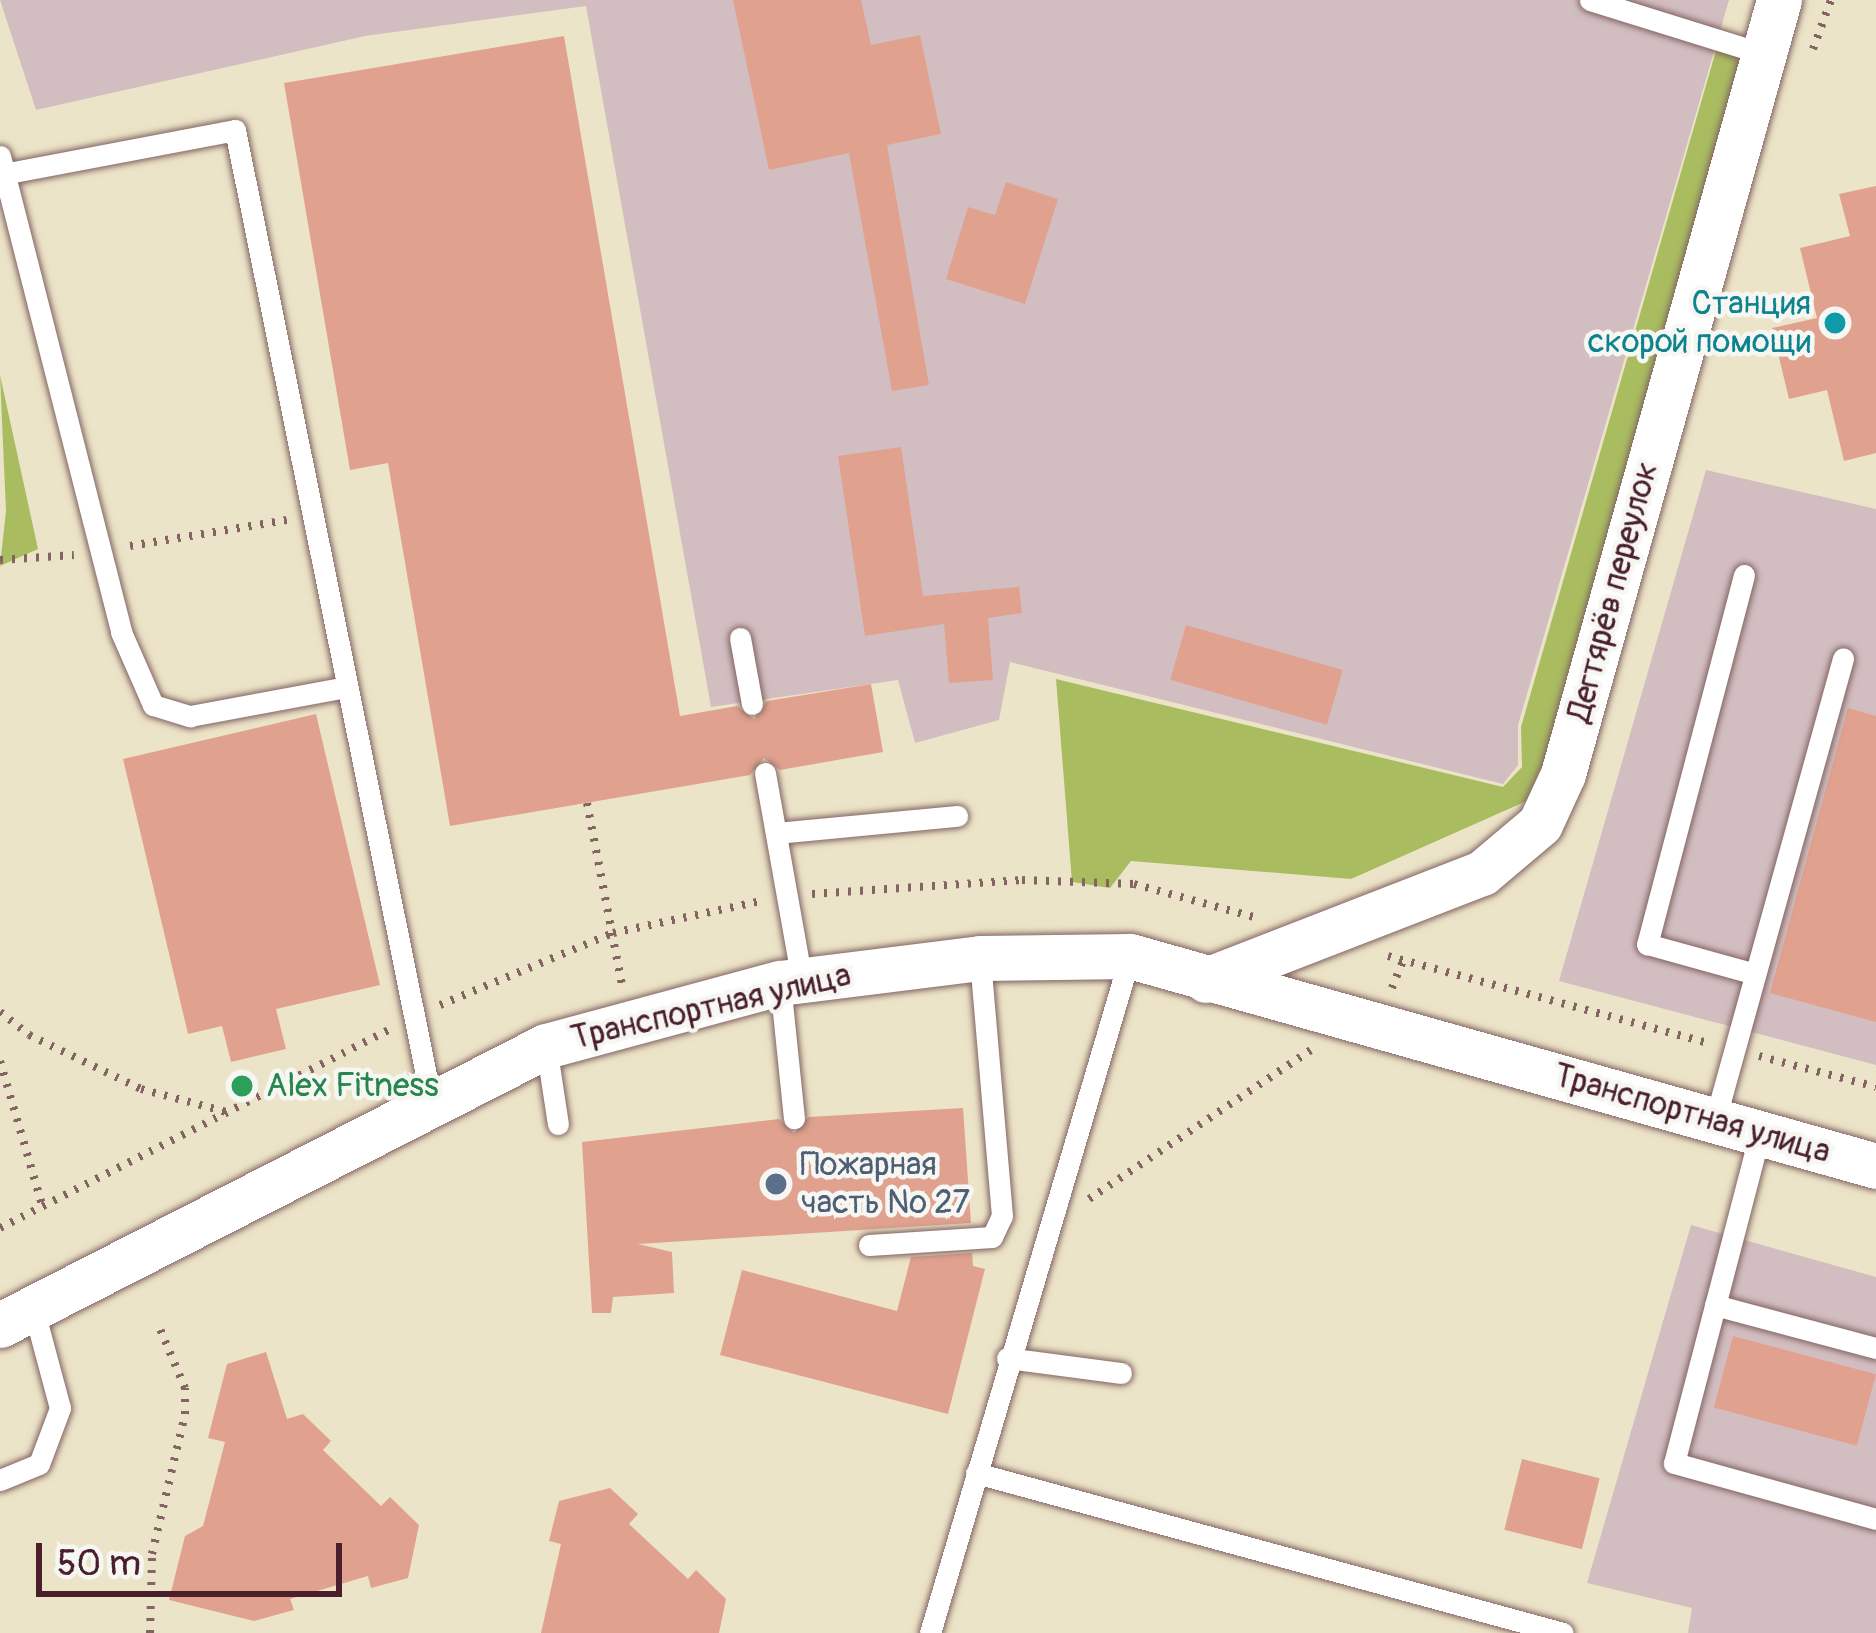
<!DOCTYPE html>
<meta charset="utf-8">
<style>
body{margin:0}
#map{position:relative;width:1876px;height:1633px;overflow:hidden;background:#ece4c8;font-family:Pangolin,sans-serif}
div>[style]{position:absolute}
.industrial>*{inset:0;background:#d2bec1}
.green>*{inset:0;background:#a9bc60}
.building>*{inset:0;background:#e0a28f;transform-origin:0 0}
.path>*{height:8px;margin-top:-4px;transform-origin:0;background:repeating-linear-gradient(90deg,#836462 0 3px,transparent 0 12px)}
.roads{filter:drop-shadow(0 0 3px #836462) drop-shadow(0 0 3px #836462)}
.service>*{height:21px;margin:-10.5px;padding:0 10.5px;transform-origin:10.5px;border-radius:10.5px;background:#fff}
.minor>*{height:45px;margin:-22.5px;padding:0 22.5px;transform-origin:22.5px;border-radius:22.5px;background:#fff}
.dots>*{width:33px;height:33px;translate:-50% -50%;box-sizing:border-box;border:6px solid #f6f6f2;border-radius:50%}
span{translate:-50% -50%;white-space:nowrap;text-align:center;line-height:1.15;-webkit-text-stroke:9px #f6f6f2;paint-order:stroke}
.culture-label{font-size:33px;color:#0d838f}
.right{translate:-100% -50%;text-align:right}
.street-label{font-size:33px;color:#4a1f2b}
.leisure-label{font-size:33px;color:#27864d}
.left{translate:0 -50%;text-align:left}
.service-label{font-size:33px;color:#4e5e75}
.scale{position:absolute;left:36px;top:1543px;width:306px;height:54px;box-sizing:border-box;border:6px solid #4a1f2b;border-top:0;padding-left:15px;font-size:36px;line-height:42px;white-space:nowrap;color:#4a1f2b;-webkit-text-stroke:9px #f6f6f2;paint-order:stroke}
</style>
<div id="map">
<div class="industrial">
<div style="clip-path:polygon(0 0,1729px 0,1518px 725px,1518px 765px,1503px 784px,1010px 662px,999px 720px,915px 743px,898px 680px,711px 707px,586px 6px,365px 36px,36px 110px)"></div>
<div style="clip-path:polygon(1706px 470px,1876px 509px,1876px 1065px,1559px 981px)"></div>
<div style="clip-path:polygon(1691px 1225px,1876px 1277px,1876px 1633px,1688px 1633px,1692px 1608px,1587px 1583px)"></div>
</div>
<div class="green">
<div style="clip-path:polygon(1717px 47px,1755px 60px,1538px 796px,1351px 879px,1131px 861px,1110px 888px,1072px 882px,1056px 679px,1503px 787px,1522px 767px,1521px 727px)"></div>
<div style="clip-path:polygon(0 375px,38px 549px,0 566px,6px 511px)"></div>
</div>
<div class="building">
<div style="clip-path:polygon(733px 0,861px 0,871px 45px,920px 35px,941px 134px,887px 145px,929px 385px,892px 391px,849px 153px,769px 170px)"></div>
<div style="clip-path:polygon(564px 36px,680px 716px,737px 706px,754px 719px,767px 701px,871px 684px,883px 752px,780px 770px,764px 758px,750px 775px,450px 826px,388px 463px,350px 470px,284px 83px)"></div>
<div style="clip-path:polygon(1006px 182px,1058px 199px,1025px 304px,946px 279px,968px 207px,995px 215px)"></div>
<div style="clip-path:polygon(1876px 186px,1876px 453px,1844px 461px,1827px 390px,1789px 399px,1772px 328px,1817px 318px,1800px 248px,1850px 236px,1839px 194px)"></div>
<div style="clip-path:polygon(901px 447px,923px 596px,1019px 587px,1022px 613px,988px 618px,993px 680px,949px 683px,944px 624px,865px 636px,838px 456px)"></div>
<div style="left:1186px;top:625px;width:163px;height:57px;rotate:16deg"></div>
<div style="clip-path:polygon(1848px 708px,1876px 716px,1876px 1022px,1770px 993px)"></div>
<div style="clip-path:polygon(316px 714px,380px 985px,276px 1009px,286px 1049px,231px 1062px,222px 1026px,188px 1034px,123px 759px)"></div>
<div style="clip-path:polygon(963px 1108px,971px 1223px,638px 1244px,672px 1252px,674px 1293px,613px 1297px,611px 1313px,592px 1313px,582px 1142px,779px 1119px,794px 1133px,809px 1117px)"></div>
<div style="clip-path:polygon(972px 1253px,973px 1266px,985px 1269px,948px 1414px,720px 1355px,742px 1270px,897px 1311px,911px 1257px)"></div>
<div style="left:1733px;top:1336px;width:148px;height:74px;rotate:15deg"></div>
<div style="clip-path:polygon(266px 1352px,287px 1419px,303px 1414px,331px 1441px,323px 1450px,381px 1506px,390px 1497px,419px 1525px,408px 1578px,371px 1588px,368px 1576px,290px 1599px,294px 1610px,254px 1621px,169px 1600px,185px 1536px,203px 1526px,225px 1442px,208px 1438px,227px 1364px)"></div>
<div style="left:1522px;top:1459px;width:80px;height:73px;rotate:14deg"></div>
<div style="clip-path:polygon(610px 1488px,638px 1514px,629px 1524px,688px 1579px,696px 1570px,726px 1599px,719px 1633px,541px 1633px,561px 1544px,549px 1541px,559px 1501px)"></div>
</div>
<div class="path">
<div style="left:1813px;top:49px;width:52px;rotate:-69.8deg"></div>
<div style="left:130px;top:546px;width:159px;rotate:-9.4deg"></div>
<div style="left:0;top:560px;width:74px;rotate:-3.9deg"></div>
<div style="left:587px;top:803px;width:184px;rotate:79.1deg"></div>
<div style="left:812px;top:894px;width:210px;rotate:-3.8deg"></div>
<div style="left:1022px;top:880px;width:112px;rotate:2deg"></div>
<div style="left:1134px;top:884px;width:124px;rotate:15.4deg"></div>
<div style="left:1388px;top:956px;width:333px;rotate:15.2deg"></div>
<div style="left:1392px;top:988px;width:29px;rotate:-68deg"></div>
<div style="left:440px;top:1005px;width:187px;rotate:-22.6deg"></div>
<div style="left:613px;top:933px;width:151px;rotate:-12.2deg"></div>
<div style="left:0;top:1012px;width:37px;rotate:38deg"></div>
<div style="left:29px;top:1035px;width:124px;rotate:25.7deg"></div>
<div style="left:141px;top:1089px;width:92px;rotate:15.1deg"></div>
<div style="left:1759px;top:1056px;width:121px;rotate:14.8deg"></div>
<div style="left:0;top:1061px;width:153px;rotate:73.7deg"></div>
<div style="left:1089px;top:1199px;width:267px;rotate:-33.9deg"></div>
<div style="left:0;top:1228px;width:436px;rotate:-27deg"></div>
<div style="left:150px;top:1633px;width:79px;rotate:-88.5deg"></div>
<div style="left:152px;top:1554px;width:144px;rotate:-76.7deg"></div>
<div style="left:185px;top:1414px;width:26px;rotate:-90deg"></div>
<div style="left:185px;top:1388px;width:69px;rotate:-112.9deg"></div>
</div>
<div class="roads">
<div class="service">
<div style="left:1590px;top:0;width:178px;rotate:17.3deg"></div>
<div style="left:0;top:156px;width:491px;rotate:75.7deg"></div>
<div style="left:121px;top:632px;width:80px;rotate:66.3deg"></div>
<div style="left:153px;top:705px;width:39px;rotate:17deg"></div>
<div style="left:190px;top:716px;width:159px;rotate:-10.5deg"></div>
<div style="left:8px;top:173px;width:231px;rotate:-10.7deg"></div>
<div style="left:235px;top:130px;width:994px;rotate:78.57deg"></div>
<div style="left:1744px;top:575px;width:382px;rotate:104.7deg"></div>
<div style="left:1647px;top:944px;width:112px;rotate:15.5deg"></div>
<div style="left:740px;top:638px;width:67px;rotate:79.7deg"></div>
<div style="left:765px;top:773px;width:210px;rotate:79.9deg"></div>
<div style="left:776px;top:833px;width:182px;rotate:-5.4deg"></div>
<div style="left:780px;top:983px;width:136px;rotate:84.1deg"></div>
<div style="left:546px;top:1046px;width:79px;rotate:81.3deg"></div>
<div style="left:1715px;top:1120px;width:479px;rotate:-74.5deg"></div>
<div style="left:1760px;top:1133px;width:341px;rotate:104.6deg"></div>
<div style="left:1674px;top:1463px;width:210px;rotate:15.5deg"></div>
<div style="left:869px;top:1245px;width:123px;rotate:-3.7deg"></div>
<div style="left:992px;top:1237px;width:23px;rotate:-65deg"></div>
<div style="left:1002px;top:1216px;width:259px;rotate:-94.9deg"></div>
<div style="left:1715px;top:1305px;width:167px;rotate:15deg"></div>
<div style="left:1007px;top:1358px;width:115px;rotate:7.5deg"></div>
<div style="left:976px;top:1473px;width:608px;rotate:15.25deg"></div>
<div style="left:0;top:1480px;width:42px;rotate:-22.3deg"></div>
<div style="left:39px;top:1464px;width:60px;rotate:-69.4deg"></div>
<div style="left:60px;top:1408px;width:100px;rotate:-105deg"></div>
<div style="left:930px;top:1633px;width:706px;rotate:-73.54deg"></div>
</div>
<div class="minor">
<div style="left:1206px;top:980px;width:296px;rotate:-21.2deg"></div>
<div style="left:1482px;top:873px;width:76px;rotate:-40.2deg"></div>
<div style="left:1540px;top:824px;width:55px;rotate:-65.3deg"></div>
<div style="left:1563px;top:774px;width:804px;rotate:-74.41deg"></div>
<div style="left:0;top:1325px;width:613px;rotate:-27.07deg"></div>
<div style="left:546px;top:1046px;width:242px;rotate:-15.1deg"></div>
<div style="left:780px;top:983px;width:202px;rotate:-7.1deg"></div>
<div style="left:980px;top:958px;width:150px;rotate:-0.8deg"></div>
<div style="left:1130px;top:956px;width:775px;rotate:15.72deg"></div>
</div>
</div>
<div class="dots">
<div style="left:1835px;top:323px;background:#0f9aa8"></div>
<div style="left:242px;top:1086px;background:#2e9e5b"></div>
<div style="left:776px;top:1184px;background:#5c6f8a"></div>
</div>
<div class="culture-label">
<span class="right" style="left:1811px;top:323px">Станция<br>скорой помощи</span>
</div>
<div class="street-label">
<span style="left:1613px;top:592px;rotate:-75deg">Дегтярёв переулок</span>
<span style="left:711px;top:1007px;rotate:-13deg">Транспортная улица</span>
<span style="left:1692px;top:1114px;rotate:16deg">Транспортная улица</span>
</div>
<div class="leisure-label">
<span class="left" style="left:266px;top:1086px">Alex Fitness</span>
</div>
<div class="service-label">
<span class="left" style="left:800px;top:1184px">Пожарная<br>часть № 27</span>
</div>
<div class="scale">50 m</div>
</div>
